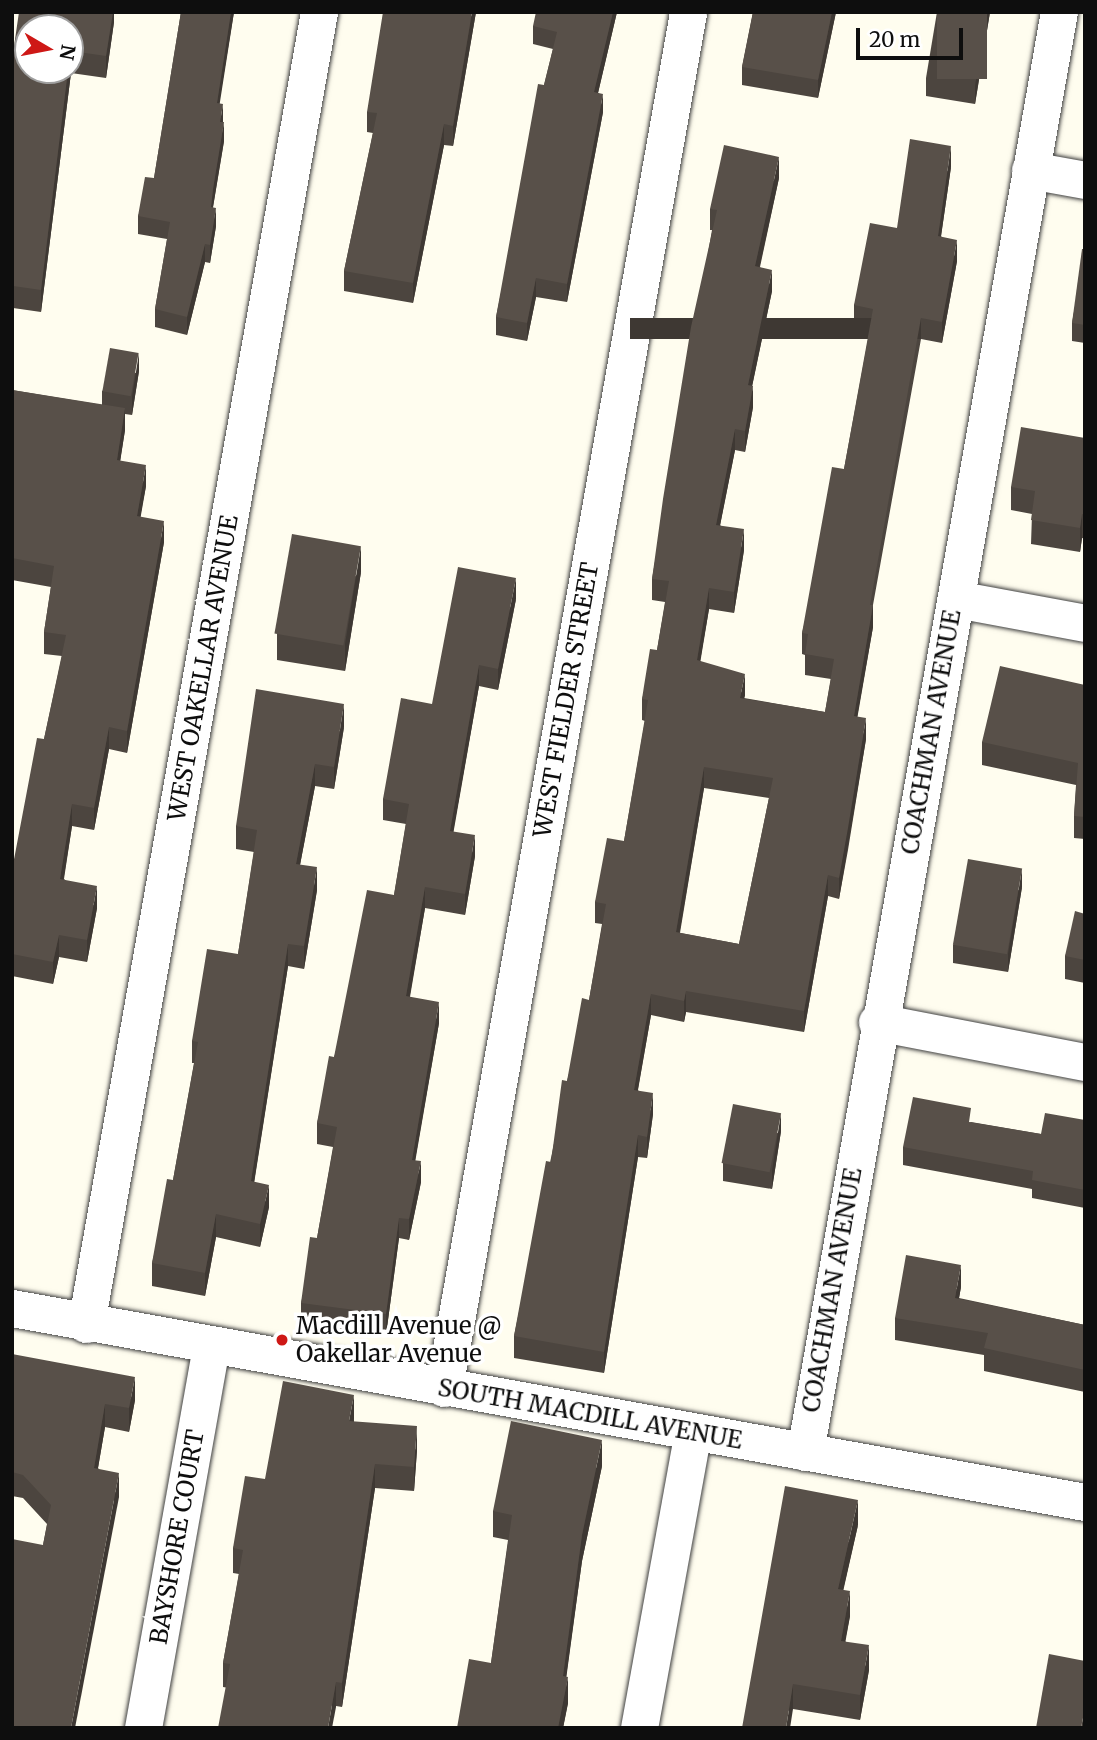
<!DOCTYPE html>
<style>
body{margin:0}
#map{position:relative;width:1097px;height:1740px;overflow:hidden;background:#fffdef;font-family:Merriweather,serif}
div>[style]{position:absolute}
.roads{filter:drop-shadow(0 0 2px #414141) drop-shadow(0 0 2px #414141)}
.minor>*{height:37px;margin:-18.5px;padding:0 18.5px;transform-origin:18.5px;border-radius:18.5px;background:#fff}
.wall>*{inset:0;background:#4c453f}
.shaded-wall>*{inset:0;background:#3e3833;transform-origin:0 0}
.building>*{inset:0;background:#585049;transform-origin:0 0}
.dots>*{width:19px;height:19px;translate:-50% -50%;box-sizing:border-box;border:4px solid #fff;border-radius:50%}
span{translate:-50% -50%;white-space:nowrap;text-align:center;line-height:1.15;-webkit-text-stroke:7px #fff;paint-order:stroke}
.street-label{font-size:24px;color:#0e0e0e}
.poi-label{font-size:24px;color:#0e0e0e}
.left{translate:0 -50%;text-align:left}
.frame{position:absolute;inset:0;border:14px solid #0e0e0e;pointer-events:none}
.north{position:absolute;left:14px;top:14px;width:70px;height:70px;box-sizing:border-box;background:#fff;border:2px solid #9f9f9f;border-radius:50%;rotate:100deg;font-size:19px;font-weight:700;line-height:28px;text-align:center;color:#0e0e0e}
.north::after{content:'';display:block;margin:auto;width:24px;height:32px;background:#ce1816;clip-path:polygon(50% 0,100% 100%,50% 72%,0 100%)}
.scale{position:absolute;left:856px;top:28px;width:107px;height:32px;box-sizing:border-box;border:4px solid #0e0e0e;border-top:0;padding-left:9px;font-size:21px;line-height:24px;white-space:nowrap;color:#0e0e0e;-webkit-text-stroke:5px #fff;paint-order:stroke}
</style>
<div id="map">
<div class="roads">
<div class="minor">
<div style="left:1030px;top:170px;width:56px;rotate:10.3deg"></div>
<div style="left:956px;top:599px;width:131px;rotate:10.5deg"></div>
<div style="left:877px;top:1022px;width:212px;rotate:10.9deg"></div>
<div style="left:12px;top:1308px;width:1090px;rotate:10.25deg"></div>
<div style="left:86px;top:1324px;width:1333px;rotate:-79.93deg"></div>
<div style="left:444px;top:1388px;width:1397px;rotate:-79.94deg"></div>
<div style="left:805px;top:1452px;width:1462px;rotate:-80deg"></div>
<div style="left:143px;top:1728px;width:387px;rotate:-79.9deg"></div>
<div style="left:639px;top:1728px;width:301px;rotate:-79.7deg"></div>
</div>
</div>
<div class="wall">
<div style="clip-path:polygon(114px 12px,114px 22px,106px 78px,71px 73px,41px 312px,13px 308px,12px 60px)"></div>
<div style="clip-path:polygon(181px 12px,234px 12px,219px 103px,224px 141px,213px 207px,216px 226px,210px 263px,205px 262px,187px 335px,155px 327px,155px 309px,167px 239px,138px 234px,138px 216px,154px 178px)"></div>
<div style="clip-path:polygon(476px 12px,453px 146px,444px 145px,413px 303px,344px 291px,344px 271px,373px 133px,367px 132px,367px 112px)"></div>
<div style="clip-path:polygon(617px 12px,598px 93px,603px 112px,567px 302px,536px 297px,527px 341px,496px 335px,496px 317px,544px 85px,553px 49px,533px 44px,533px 26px)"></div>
<div style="clip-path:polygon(753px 12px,836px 12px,818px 98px,742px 85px,742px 67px)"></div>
<div style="clip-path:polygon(937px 12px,990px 12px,975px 104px,926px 96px,926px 78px)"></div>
<div style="clip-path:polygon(evenodd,951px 167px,941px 236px,957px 261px,942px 343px,921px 339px,873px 605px,873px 627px,857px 717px,866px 739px,848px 850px,839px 899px,828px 896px,804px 1032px,686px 1012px,684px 1022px,651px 1015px,638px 1090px,653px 1114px,647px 1158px,638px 1157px,604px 1373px,514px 1358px,514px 1336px,567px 1081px,589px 1000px,602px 924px,595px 923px,595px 902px,624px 841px,645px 721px,642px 720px,642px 699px,657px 650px,665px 602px,652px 600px,652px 579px,712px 230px,710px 230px,710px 209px,779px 178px,760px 267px,772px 291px,752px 386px,753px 407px,745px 452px,735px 450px,720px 525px,744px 550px,734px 613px,709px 609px,700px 661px,745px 695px,744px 698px,825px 712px,831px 679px,805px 675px,805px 655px,802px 654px,802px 633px,844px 469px,870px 329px,854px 326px,854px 305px,897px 228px,951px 167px,704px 788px,769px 798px,739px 944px,680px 933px,704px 788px)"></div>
<div style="clip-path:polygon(1085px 249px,1085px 343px,1072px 341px,1072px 323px)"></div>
<div style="clip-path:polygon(139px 371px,132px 415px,125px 414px,125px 430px,120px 461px,146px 486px,140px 517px,164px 542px,127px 753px,109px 749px,94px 830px,72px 826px,64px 879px,97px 908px,87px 962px,59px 957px,53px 984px,12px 976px,12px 870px,44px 739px,62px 656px,44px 654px,44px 632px,51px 587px,12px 580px,12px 390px,102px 405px,102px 391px)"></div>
<div style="clip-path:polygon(1085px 438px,1085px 539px,1082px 538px,1080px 552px,1031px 544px,1032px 514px,1011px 510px,1011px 487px)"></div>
<div style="clip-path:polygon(361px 572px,345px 671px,277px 660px,277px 634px)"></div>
<div style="clip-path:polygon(516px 599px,498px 690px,479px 686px,453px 832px,475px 856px,465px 915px,425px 908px,410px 997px,439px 1023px,415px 1160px,421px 1182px,409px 1240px,399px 1238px,386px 1335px,301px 1323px,301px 1303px,317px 1238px,333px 1147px,317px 1144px,317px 1123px,334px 1057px,394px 895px,406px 824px,383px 820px,383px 799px)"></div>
<div style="clip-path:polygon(1085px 685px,1085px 839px,1074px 838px,1074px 816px,1076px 785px,982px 765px,982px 742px)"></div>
<div style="clip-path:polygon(344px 727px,334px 789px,315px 786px,300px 865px,317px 890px,304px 969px,288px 966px,254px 1182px,269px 1207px,260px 1247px,216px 1237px,205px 1296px,152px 1286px,152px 1263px,173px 1180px,194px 1063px,192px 1063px,192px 1041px,238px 954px,254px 852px,236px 849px,236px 826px)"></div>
<div style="clip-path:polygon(1022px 887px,1008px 972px,953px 963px,953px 945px)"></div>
<div style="clip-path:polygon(1085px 914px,1085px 983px,1065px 979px,1065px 956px)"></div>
<div style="clip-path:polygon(1085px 1120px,1085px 1208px,1032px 1198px,1032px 1189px,903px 1165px,903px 1147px,971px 1122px,1041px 1134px)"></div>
<div style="clip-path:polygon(781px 1131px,772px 1189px,723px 1181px,723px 1163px)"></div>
<div style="clip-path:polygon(961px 1287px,959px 1298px,1085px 1325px,1085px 1392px,984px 1371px,984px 1355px,895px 1340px,895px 1318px)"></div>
<div style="clip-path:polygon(12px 1354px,135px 1400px,129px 1432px,105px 1427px,98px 1468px,119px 1497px,43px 1545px,47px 1524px,23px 1498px,12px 1496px)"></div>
<div style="clip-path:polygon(354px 1419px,354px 1422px,417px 1450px,414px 1491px,375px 1488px,342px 1707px,223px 1687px,223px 1663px,239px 1574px,233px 1573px,233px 1548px,265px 1479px)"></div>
<div style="clip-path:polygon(602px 1466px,582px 1561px,566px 1677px,568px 1703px,563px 1728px,457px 1728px,491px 1663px,508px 1540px,493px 1537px,493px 1511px)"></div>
<div style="clip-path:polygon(858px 1525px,843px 1590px,850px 1616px,845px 1641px,869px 1670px,860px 1720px,793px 1709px,742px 1728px)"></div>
</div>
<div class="shaded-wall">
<div style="clip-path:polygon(113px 12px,114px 12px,114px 22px,106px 78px,106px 56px)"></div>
<div style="clip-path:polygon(231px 12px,234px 12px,217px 121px,217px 103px)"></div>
<div style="clip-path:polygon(472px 12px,476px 12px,453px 146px,453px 126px)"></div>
<div style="clip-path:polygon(613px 12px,617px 12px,594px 110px,594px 92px)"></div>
<div style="clip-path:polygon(832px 12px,836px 12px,818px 98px,818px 80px)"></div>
<div style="clip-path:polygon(987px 12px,990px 12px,975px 104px,975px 86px)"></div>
<div style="clip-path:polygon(71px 51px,71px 73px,41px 312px,41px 290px,68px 70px,70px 70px)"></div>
<div style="clip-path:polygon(603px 94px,603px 112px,567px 302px,567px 284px)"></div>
<div style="clip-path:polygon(223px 104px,223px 122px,220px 122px)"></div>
<div style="clip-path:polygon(224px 122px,224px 141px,213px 207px,211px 207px,213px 189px)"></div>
<div style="clip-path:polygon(444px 124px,444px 145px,413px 303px,413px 283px)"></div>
<div style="clip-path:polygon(951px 146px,951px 167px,938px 257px,938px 236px)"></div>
<div style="clip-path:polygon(779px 157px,779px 178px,755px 287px,755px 266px)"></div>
<div style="clip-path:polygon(216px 208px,216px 226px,210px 263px,210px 245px)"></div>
<div style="clip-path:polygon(957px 240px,957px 261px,942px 343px,942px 322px)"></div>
<div style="clip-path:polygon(205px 244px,205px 262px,187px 335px,187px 317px)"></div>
<div style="clip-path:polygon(772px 270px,772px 291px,748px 406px,748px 385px)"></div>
<div style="clip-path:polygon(536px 278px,536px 297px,527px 341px,527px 323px)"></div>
<div style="clip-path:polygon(13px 286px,13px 308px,12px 314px,12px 292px)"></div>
<div style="left:921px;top:318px;width:21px;height:291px;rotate:90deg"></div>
<div style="clip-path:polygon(139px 353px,139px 371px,132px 415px,132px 397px)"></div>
<div style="clip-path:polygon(753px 386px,753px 407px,745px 452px,745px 431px)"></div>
<div style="clip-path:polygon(125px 408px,125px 430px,117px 482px,117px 460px)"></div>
<div style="clip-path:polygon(735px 429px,735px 450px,716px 546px,716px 525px)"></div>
<div style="clip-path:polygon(146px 465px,146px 486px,137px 538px,137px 516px)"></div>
<div style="clip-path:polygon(1082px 514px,1082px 538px,1080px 552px,1080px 528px)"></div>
<div style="clip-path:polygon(164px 521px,164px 542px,127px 753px,127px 731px)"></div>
<div style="clip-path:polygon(744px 529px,744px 550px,734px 613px,734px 592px)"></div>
<div style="clip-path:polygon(361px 546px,361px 572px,345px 671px,345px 644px)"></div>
<div style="clip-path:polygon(516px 578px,516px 599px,498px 690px,498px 669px)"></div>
<div style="clip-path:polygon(709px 588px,709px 609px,697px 682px,697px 660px)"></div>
<div style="clip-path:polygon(873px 605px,873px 627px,854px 737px,854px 716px)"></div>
<div style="clip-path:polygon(479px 665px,479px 686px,450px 852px,450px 831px)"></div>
<div style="clip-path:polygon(745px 674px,745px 695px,740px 719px,740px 698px)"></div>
<div style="clip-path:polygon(344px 704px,344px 727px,334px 789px,334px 767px)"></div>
<div style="clip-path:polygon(866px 718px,866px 739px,839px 899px,839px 878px)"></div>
<div style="clip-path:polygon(109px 727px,109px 749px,94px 830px,94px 808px)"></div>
<div style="clip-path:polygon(315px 764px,315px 786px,296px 886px,296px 864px)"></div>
<div style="clip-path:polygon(704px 767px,704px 788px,676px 953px,676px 932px)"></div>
<div style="clip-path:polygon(72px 804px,72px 826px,60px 901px,60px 879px)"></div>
<div style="clip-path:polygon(475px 835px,475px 856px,465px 915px,465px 894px)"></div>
<div style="clip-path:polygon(317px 867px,317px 890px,304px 969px,304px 946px)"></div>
<div style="clip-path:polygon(1022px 869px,1022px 887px,1008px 972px,1008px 954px)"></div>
<div style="clip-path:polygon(828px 875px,828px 896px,804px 1032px,804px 1011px)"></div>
<div style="clip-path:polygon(97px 886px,97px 908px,87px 962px,87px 940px)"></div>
<div style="clip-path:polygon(425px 887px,425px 908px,406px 1017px,406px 996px)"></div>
<div style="clip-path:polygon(59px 935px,59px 957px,53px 984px,53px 962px)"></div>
<div style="clip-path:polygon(288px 944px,288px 966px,251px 1203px,251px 1181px)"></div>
<div style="clip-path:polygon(686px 991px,686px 1012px,684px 1022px,684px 1001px)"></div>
<div style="clip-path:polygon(651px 994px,651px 1015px,634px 1111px,634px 1090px)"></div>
<div style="clip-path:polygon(439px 1002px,439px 1023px,412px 1180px,412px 1160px)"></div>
<div style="clip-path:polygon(653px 1093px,653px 1114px,647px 1158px,647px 1137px)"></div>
<div style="clip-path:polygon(781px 1113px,781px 1131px,772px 1189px,772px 1171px)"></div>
<div style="clip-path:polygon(638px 1135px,638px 1157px,604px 1373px,604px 1352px)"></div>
<div style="clip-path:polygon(421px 1161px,421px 1182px,409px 1240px,409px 1219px)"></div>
<div style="clip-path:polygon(269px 1185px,269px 1207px,260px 1247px,260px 1224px)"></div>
<div style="clip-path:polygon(216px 1214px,216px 1237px,205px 1296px,205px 1273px)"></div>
<div style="clip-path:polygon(399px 1218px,399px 1238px,386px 1335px,386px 1314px)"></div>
<div style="clip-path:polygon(961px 1265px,961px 1287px,955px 1320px,955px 1298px)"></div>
<div style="clip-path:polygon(135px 1377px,135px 1400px,129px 1432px,129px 1408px)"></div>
<div style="clip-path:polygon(354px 1395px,354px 1419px,349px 1446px,349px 1421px)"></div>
<div style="clip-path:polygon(105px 1404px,105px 1427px,94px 1491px,94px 1468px)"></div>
<div style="clip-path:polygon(417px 1426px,417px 1450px,414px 1491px,414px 1467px)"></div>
<div style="clip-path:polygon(602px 1440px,602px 1466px,582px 1561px,563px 1702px,563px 1676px,582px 1535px)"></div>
<div style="clip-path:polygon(375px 1464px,375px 1488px,342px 1707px,342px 1683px)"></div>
<div style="clip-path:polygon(119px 1473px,119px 1497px,75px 1728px,71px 1728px)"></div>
<div style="clip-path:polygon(858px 1500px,858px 1525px,838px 1614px,838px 1589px)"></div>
<div style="clip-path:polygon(850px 1591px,850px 1616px,841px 1666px,841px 1641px)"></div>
<div style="clip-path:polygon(869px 1645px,869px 1670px,860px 1720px,860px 1695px)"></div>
<div style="clip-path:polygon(568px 1677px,568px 1703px,563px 1728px,558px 1728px)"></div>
<div style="clip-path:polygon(336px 1682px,336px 1707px,332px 1728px,328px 1728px)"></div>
<div style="clip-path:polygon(793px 1684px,793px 1709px,790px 1728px,786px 1728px)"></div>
<div style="clip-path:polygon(1085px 1708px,1085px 1726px,1084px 1728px,1081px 1728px)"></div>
</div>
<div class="building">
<div style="clip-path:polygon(19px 12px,113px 12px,106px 56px,71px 51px,70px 57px,70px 28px,28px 28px,28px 70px,68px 70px,41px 290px,13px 286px,12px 292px,12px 60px)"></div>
<div style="clip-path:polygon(181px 12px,231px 12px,217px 103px,223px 104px,220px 122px,224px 122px,213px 189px,211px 207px,216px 208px,210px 245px,205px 244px,187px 317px,155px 309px,170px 222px,138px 216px,145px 177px,154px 178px)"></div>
<div style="clip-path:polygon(383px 12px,472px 12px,453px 126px,444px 124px,413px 283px,344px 271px,377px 113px,367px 112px)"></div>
<div style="clip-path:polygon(536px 12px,613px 12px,594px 92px,603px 94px,567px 284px,536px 278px,527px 323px,496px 317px,538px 84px,544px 85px,557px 32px,533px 26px)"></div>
<div style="clip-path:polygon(753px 12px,832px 12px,818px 80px,742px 67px)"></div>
<div style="left:937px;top:12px;width:50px;height:67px"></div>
<div style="clip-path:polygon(evenodd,910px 139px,951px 146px,938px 236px,957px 240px,942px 322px,921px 318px,870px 605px,873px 605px,854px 716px,866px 718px,848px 828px,839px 878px,828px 875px,804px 1011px,686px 991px,684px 1001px,651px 994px,634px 1090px,653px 1093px,647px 1137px,638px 1135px,604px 1352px,514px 1336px,546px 1161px,551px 1162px,562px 1080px,567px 1081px,582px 998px,589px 1000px,606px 904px,595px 902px,607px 838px,624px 841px,648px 700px,642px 699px,644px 686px,650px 649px,657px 650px,669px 581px,652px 579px,663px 499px,691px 327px,717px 210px,710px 209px,724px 145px,779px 157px,755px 266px,772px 270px,748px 385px,753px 386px,745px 431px,735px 429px,716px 525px,744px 529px,734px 592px,709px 588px,697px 660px,745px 674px,740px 698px,825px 712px,834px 659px,805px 654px,808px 634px,802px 633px,832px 467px,844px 469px,873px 309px,854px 305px,870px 223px,897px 228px,910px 139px,704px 767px,773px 778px,739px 944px,676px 932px,704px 767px)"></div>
<div style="clip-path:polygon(1082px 249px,1085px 249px,1085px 325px,1072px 323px)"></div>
<div style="left:110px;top:348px;width:29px;height:44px;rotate:10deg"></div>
<div style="clip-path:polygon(12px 390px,125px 408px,117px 460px,146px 465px,137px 516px,164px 521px,127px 731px,109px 727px,94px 808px,72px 804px,60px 879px,97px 886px,87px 940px,59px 935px,53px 962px,12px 954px,12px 870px,37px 738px,44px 739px,66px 635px,44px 632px,54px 566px,12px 558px)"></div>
<div style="clip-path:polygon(1021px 427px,1085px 438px,1085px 515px,1082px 514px,1080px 528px,1031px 520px,1035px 491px,1011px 487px)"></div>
<div style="left:292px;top:534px;width:70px;height:101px;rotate:10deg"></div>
<div style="clip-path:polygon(458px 567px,516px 578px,498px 669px,479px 665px,450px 831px,475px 835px,465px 894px,425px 887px,406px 996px,439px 1002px,412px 1160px,421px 1161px,409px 1219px,399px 1218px,386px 1314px,301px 1303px,310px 1237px,317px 1238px,337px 1127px,317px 1123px,329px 1056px,334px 1057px,367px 890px,394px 895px,409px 804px,383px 799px,401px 698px,432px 704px)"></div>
<div style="clip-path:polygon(1000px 666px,1085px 685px,1085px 817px,1074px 816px,1078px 763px,982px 742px)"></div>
<div style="clip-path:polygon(256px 689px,344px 704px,334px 767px,315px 764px,296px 864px,317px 867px,304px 946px,288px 944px,251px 1181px,269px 1185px,260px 1224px,216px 1214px,205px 1273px,152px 1263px,167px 1179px,173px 1180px,198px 1042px,192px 1041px,207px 949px,238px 954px,257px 830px,236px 826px)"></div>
<div style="left:968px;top:859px;width:55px;height:87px;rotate:10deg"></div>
<div style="clip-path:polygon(1075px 911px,1085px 914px,1085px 960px,1065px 956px)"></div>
<div style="clip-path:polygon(913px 1097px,971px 1108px,969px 1122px,1041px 1134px,1045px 1113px,1085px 1120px,1085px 1190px,1032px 1180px,1033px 1171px,903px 1147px)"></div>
<div style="left:733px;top:1104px;width:49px;height:60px;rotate:11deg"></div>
<div style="clip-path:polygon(906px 1255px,961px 1265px,955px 1298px,1085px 1325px,1085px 1370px,984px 1348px,988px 1333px,895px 1318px)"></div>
<div style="clip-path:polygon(12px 1354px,135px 1377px,129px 1408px,105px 1404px,94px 1468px,119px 1473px,71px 1728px,12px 1728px,12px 1539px,43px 1545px,51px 1505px,23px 1475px,12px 1472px)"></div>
<div style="clip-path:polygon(283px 1381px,354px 1395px,349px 1421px,417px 1426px,414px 1467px,375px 1464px,342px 1683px,336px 1682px,328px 1728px,218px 1728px,230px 1664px,223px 1663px,243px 1550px,233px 1548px,245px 1476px,265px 1479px)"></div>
<div style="clip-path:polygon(511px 1421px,602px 1440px,582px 1535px,563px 1676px,568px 1677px,558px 1728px,457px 1728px,469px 1659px,491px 1663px,512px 1515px,493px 1511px)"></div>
<div style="clip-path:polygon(785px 1486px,858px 1500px,838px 1589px,850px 1591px,841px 1641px,869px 1645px,860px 1695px,793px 1684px,786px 1728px,742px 1728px)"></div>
<div style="clip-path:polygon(1049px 1654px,1085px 1661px,1085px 1708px,1081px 1728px,1036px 1728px)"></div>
</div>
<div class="dots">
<div style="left:282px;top:1340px;background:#ce1816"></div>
</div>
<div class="street-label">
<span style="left:203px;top:668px;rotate:-80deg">WEST OAKELLAR AVENUE</span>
<span style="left:566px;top:700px;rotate:-80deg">WEST FIELDER STREET</span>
<span style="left:931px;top:732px;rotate:-80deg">COACHMAN AVENUE</span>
<span style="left:832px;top:1290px;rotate:-80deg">COACHMAN AVENUE</span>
<span style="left:590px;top:1414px;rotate:10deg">SOUTH MACDILL AVENUE</span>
<span style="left:177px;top:1537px;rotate:-80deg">BAYSHORE COURT</span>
</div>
<div class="poi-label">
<span class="left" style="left:296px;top:1340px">Macdill Avenue @<br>Oakellar Avenue</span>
</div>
<div class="frame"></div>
<div class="north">N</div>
<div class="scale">20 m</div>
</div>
